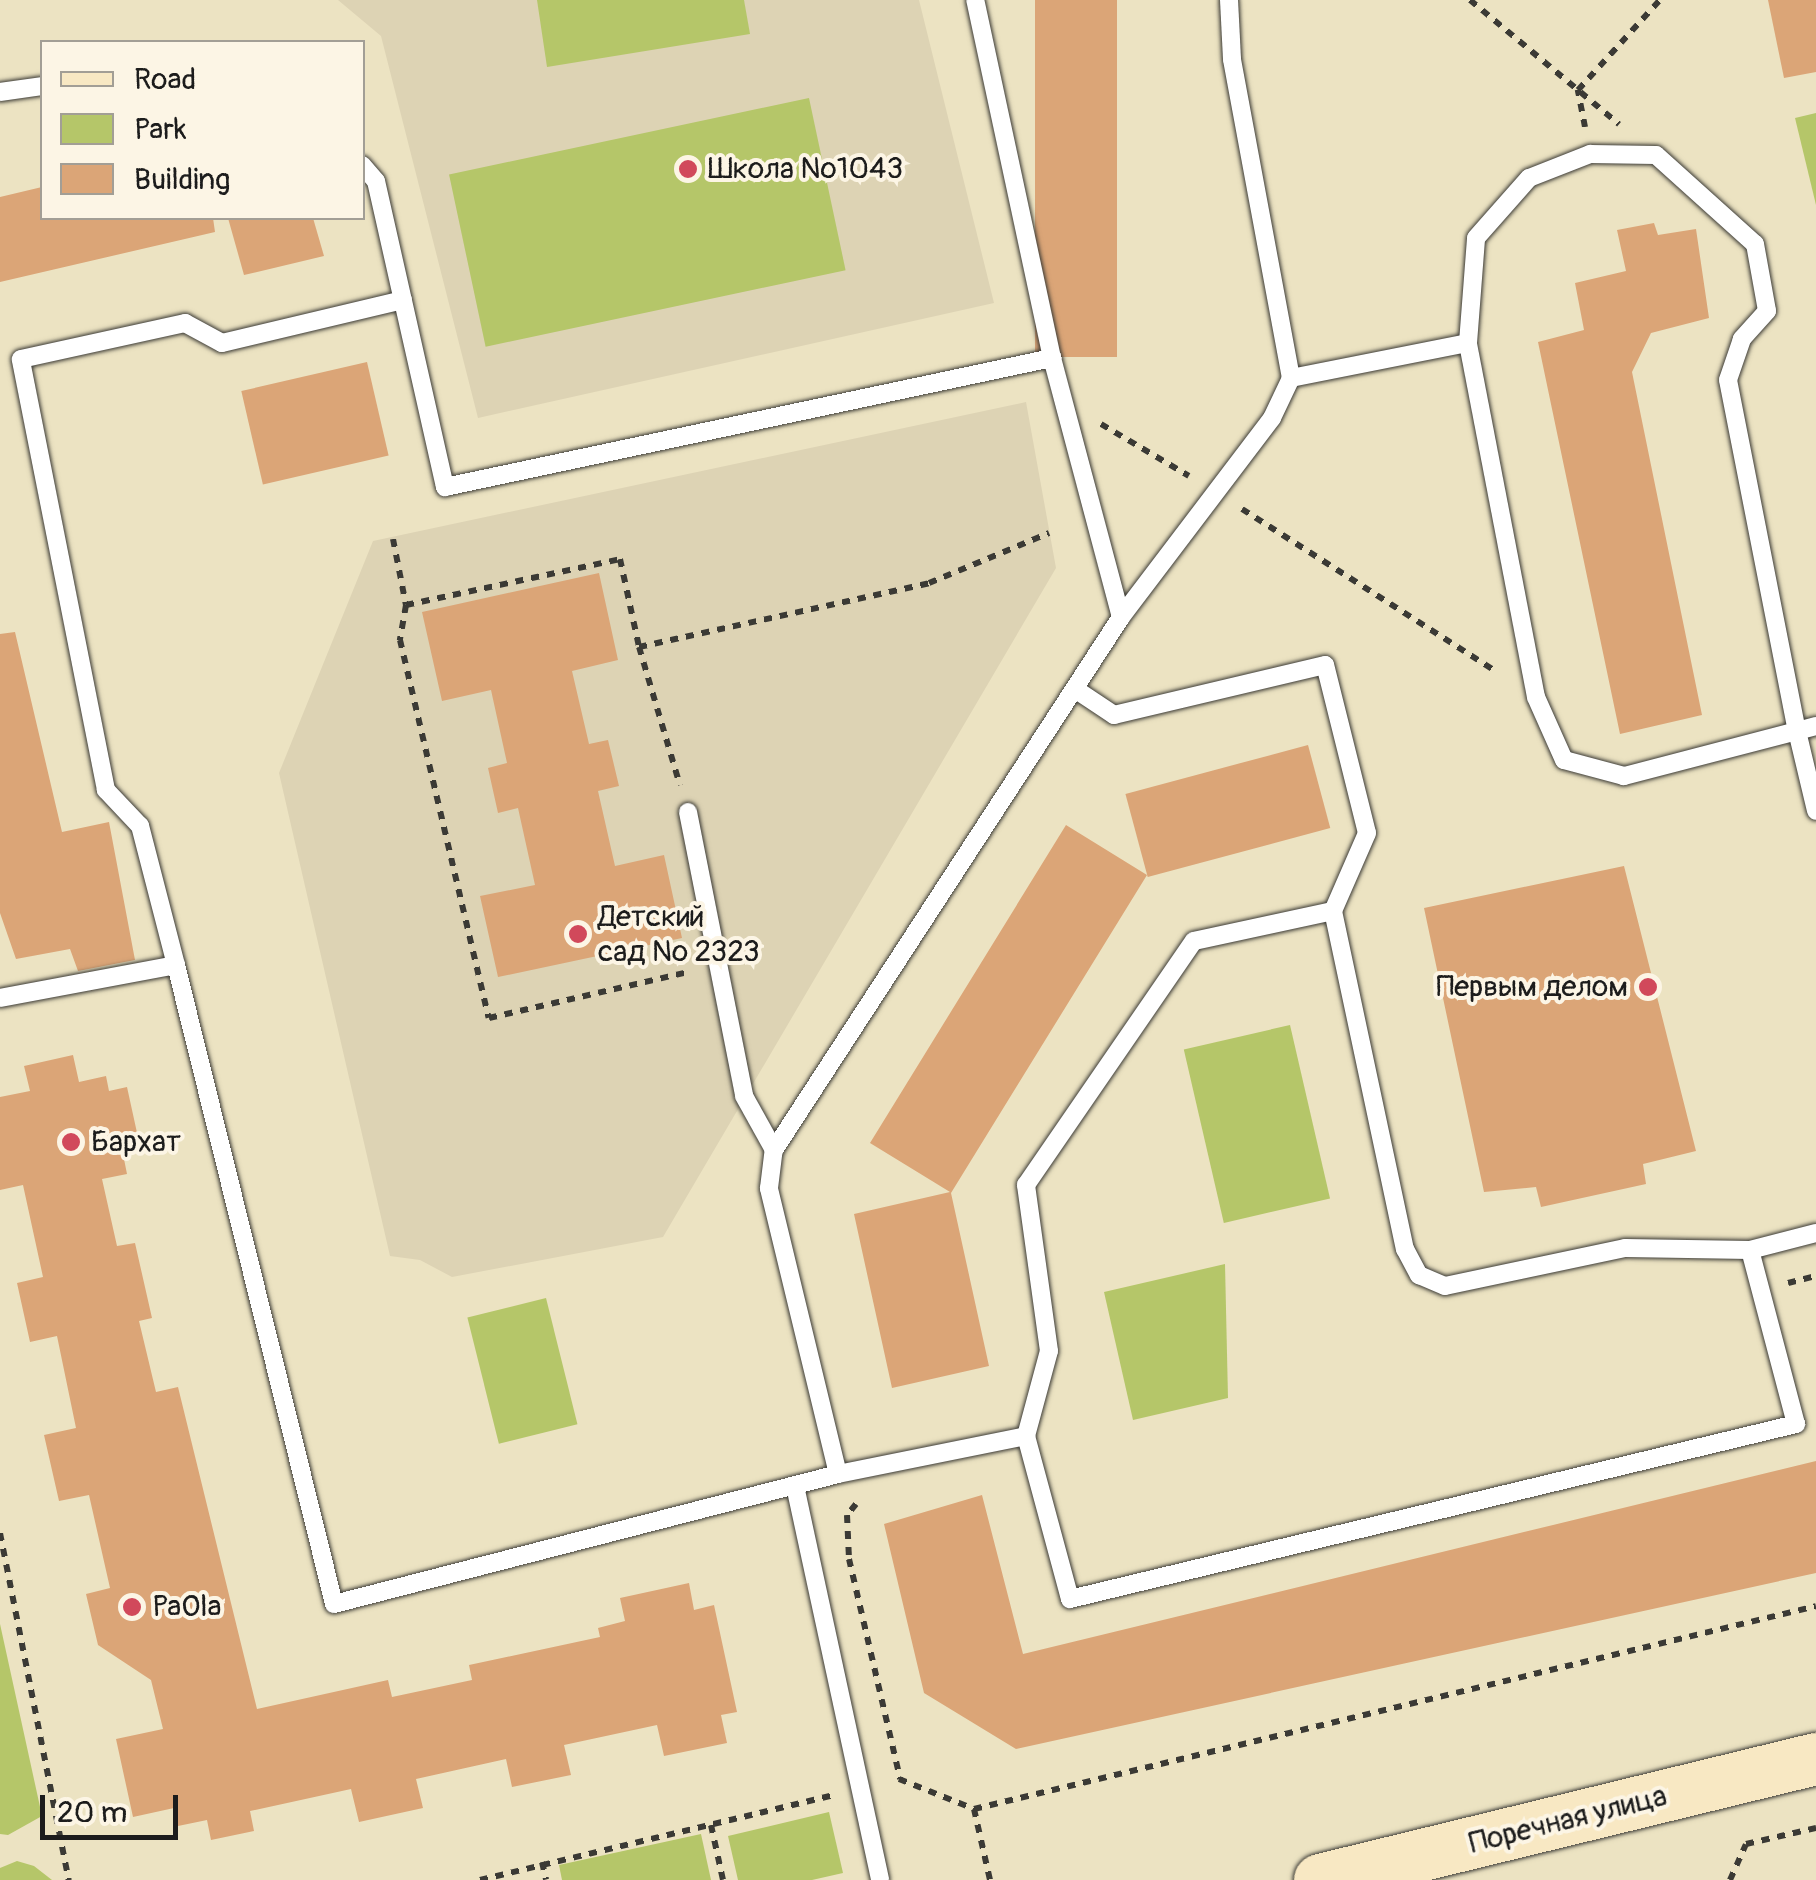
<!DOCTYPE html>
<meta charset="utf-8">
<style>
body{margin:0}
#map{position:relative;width:1816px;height:1880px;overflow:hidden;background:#ece3c2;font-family:Pangolin,sans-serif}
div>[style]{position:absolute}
.built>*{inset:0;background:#ddd3b4}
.green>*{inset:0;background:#b5c669;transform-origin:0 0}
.building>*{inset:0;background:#dba577;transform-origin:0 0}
.path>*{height:6px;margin-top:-3px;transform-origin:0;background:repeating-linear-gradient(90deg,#3b3a35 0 8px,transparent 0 16px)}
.roads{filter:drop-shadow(0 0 2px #3b3a35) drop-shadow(0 0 2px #3b3a35)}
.lane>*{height:18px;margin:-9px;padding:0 9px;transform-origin:9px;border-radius:9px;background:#fff}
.secondary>*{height:52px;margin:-26px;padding:0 26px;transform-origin:26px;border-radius:26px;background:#f8e8c3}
.dots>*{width:28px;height:28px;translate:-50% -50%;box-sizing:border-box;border:5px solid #fcf5e5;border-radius:50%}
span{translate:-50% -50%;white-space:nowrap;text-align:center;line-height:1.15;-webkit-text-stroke:8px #fcf5e5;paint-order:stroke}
.poi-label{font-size:30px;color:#1c1c1c}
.left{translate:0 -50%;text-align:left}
.right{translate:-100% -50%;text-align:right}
.street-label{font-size:30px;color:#1c1c1c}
.legend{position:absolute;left:40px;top:40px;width:325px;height:180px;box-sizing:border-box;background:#fcf5e5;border:2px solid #a29e95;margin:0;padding:12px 18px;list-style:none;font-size:30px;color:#1c1c1c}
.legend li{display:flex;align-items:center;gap:20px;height:50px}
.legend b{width:50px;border:2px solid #a29e95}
.scale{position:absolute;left:40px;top:1795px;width:138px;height:45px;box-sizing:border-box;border:5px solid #1c1c1c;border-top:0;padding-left:12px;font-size:30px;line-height:35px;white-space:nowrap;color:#1c1c1c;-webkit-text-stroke:8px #fcf5e5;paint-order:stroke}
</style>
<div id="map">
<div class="built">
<div style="clip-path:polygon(338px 0,919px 0,994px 303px,478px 418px,381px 36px)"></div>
<div style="clip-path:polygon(1026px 402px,1056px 568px,663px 1237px,452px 1277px,420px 1260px,390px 1256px,279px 773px,373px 541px)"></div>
</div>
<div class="green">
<div style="clip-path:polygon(537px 0,744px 0,750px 34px,547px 67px)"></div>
<div style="left:809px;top:98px;width:176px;height:368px;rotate:78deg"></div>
<div style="clip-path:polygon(1816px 113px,1816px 205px,1795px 118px)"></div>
<div style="left:1290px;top:1025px;width:178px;height:109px;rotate:77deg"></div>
<div style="clip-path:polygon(1225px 1264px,1228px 1398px,1133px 1420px,1104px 1292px)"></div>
<div style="left:546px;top:1298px;width:130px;height:81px;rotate:76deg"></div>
<div style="clip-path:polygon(0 1624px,42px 1816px,8px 1835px,0 1834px)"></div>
<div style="clip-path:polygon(829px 1812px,843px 1873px,812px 1880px,738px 1880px,728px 1836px)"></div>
<div style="clip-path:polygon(701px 1834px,711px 1880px,562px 1880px,559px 1865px)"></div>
<div style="clip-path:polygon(17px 1861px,34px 1866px,52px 1880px,0 1880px,0 1868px)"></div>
</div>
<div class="building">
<div style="left:1035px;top:0;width:82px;height:357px"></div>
<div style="clip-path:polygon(1768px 0,1816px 0,1816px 72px,1784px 78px)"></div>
<div style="clip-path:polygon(42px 187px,42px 218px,213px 218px,215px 232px,0 282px,0 197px)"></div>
<div style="clip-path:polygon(228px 218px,313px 218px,324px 256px,244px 275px)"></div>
<div style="clip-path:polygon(1654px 223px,1658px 235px,1696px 229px,1709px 318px,1651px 333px,1632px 372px,1702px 715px,1620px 734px,1538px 342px,1584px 330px,1575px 283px,1626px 271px,1617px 230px)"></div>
<div style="left:367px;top:362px;width:96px;height:129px;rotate:77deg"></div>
<div style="clip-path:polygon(599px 573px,618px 660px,572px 671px,589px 744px,608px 740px,619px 786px,598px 791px,615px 866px,664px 855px,682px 938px,498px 977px,480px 896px,535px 885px,518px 808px,498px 813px,488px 768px,507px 763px,491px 690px,442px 701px,422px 612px)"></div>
<div style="clip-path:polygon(15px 632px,62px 832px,109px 822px,135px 960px,78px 971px,70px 949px,16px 959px,0 913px,0 634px)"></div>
<div style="left:1308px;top:745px;width:86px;height:189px;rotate:75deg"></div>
<div style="clip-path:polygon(1066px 825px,1147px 875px,951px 1193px,989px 1366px,892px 1388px,854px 1214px,950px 1192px,870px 1143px)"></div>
<div style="clip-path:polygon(1624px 866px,1696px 1151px,1643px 1164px,1646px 1184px,1541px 1207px,1536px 1187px,1484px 1192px,1424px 908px)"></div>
<div style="clip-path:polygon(73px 1055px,79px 1082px,106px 1076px,109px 1091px,127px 1087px,141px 1151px,123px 1154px,127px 1174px,102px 1179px,117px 1246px,135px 1243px,152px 1318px,139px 1321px,156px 1392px,178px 1387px,257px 1709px,388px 1680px,392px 1697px,472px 1680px,469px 1665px,600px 1637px,598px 1628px,625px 1621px,620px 1598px,689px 1583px,694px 1610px,714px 1605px,737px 1712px,721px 1715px,727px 1743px,664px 1756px,657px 1725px,564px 1745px,571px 1775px,512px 1787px,506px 1759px,416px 1779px,423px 1808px,359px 1822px,351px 1789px,250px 1811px,254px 1831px,211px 1840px,207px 1820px,178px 1826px,174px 1808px,133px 1817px,116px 1739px,163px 1729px,151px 1680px,98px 1645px,86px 1594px,110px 1588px,89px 1495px,59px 1501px,44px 1435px,76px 1428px,57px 1336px,30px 1342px,17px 1283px,43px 1277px,23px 1185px,0 1190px,0 1097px,30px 1091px,24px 1066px)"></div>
<div style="clip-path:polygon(1816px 1461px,1816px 1573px,1016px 1749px,924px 1693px,884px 1524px,982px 1495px,1023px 1654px)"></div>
</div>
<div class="path">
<div style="left:1470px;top:0;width:194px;rotate:39.8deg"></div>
<div style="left:1585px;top:127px;width:38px;rotate:-101deg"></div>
<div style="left:1578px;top:90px;width:122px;rotate:-47.7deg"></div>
<div style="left:1101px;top:424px;width:102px;rotate:30.6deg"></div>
<div style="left:1242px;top:509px;width:303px;rotate:32.6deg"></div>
<div style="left:393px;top:539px;width:67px;rotate:78.9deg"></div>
<div style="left:406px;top:605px;width:219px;rotate:-12.1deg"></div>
<div style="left:620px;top:559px;width:90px;rotate:77.8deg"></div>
<div style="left:639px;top:647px;width:297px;rotate:-12.4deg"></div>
<div style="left:929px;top:583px;width:130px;rotate:-22.6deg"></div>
<div style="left:406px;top:605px;width:36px;rotate:100deg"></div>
<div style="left:400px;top:640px;width:388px;rotate:76.8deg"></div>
<div style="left:489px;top:1018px;width:205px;rotate:-13deg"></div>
<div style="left:639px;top:647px;width:144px;rotate:73.5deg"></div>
<div style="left:1788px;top:1283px;width:29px;rotate:-14deg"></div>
<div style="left:856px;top:1504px;width:14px;rotate:129deg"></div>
<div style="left:847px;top:1515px;width:44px;rotate:87.4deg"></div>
<div style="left:849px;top:1559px;width:226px;rotate:76.9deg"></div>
<div style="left:0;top:1533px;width:354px;rotate:78.8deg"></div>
<div style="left:899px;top:1779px;width:81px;rotate:21.8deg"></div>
<div style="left:974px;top:1809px;width:866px;rotate:-13.55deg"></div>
<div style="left:974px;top:1809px;width:73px;rotate:77.3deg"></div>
<div style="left:711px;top:1825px;width:56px;rotate:77.7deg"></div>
<div style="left:542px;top:1862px;width:18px;rotate:77deg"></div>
<div style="left:480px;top:1880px;width:364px;rotate:-13.5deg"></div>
<div style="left:1730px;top:1880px;width:39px;rotate:-66deg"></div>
<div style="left:1746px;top:1844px;width:72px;rotate:-12.9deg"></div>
</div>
<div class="roads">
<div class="lane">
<div style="left:0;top:92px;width:42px;rotate:-8.1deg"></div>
<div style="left:362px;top:165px;width:21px;rotate:49deg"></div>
<div style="left:376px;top:181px;width:314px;rotate:77.3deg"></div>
<div style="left:445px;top:487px;width:621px;rotate:-12deg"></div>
<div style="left:1052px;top:358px;width:366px;rotate:-102.1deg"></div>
<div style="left:1052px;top:358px;width:268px;rotate:75.1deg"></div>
<div style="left:1291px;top:378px;width:180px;rotate:-11.2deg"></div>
<div style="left:1468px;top:343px;width:105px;rotate:-85.6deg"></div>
<div style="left:1476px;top:238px;width:80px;rotate:-48.5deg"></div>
<div style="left:1529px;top:178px;width:66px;rotate:-21.5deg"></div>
<div style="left:1590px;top:154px;width:66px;rotate:0.9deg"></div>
<div style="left:1656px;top:155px;width:133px;rotate:42deg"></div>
<div style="left:1755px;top:244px;width:68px;rotate:79.8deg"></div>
<div style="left:1767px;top:311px;width:38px;rotate:132deg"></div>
<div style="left:1742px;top:339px;width:43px;rotate:108.9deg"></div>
<div style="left:1728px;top:380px;width:358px;rotate:78.9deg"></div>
<div style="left:1797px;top:731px;width:179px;rotate:165.4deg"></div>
<div style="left:1624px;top:776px;width:62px;rotate:-165.1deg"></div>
<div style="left:1564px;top:760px;width:69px;rotate:-114deg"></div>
<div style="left:1536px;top:697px;width:360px;rotate:-100.9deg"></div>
<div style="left:1816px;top:726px;width:20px;rotate:165deg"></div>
<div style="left:1797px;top:731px;width:82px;rotate:76.6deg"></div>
<div style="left:688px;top:812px;width:289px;rotate:78.8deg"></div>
<div style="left:744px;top:1096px;width:62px;rotate:60.9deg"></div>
<div style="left:1333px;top:911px;width:346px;rotate:78deg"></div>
<div style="left:1405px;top:1249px;width:30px;rotate:62deg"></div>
<div style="left:1419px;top:1275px;width:28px;rotate:23deg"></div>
<div style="left:1445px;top:1286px;width:184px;rotate:-11.9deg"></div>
<div style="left:1625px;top:1248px;width:125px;rotate:0.9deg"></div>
<div style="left:176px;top:965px;width:144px;rotate:-104.5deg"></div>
<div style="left:140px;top:826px;width:50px;rotate:-133.4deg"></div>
<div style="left:106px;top:790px;width:439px;rotate:-101.2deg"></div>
<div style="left:21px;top:359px;width:168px;rotate:-12.4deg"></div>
<div style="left:185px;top:323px;width:42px;rotate:28.4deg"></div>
<div style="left:222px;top:343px;width:186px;rotate:-13.4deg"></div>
<div style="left:0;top:998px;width:179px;rotate:-10.6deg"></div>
<div style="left:176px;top:965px;width:658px;rotate:76.11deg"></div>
<div style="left:334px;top:1604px;width:520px;rotate:-14.46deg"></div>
<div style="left:838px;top:1474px;width:192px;rotate:-11.4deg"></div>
<div style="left:1026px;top:1436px;width:88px;rotate:-74.9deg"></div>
<div style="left:1049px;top:1351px;width:168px;rotate:-97.9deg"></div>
<div style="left:1026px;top:1185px;width:296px;rotate:-55.5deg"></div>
<div style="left:1194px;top:941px;width:142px;rotate:-12.2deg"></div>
<div style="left:1333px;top:911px;width:85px;rotate:-66.4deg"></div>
<div style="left:1367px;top:833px;width:173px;rotate:-104deg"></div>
<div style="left:1325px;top:665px;width:217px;rotate:166.7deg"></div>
<div style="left:1114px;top:715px;width:47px;rotate:-146.3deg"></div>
<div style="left:1026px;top:1436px;width:169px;rotate:74.9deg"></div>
<div style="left:1070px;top:1599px;width:747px;rotate:-13.55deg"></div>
<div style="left:1796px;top:1424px;width:180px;rotate:-104.8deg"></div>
<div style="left:1750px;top:1250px;width:68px;rotate:-14.4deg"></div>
<div style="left:838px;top:1474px;width:294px;rotate:-103.6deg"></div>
<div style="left:769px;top:1188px;width:38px;rotate:-83deg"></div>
<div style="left:774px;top:1150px;width:636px;rotate:-56.93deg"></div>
<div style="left:1121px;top:617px;width:250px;rotate:-52.8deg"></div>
<div style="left:1272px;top:418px;width:44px;rotate:-64.6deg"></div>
<div style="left:1291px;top:378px;width:324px;rotate:-100.5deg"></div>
<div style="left:1232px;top:59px;width:59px;rotate:-92.9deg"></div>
<div style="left:795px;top:1486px;width:403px;rotate:77.8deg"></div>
</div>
<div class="secondary">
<div style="left:1320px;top:1880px;width:511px;rotate:-13.71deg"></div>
</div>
</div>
<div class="dots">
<div style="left:688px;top:169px;background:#d1495b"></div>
<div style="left:578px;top:934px;background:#d1495b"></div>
<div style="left:1648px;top:987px;background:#d1495b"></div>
<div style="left:71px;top:1142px;background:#d1495b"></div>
<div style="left:132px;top:1607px;background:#d1495b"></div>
</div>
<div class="poi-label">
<span class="left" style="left:708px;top:169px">Школа №1043</span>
<span class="left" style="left:598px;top:934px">Детский<br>сад № 2323</span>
<span class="right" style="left:1628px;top:987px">Первым делом</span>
<span class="left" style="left:91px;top:1142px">Бархат</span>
<span class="left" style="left:152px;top:1607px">PaOla</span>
</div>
<div class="street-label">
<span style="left:1568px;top:1820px;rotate:-14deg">Поречная улица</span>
</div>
<ul class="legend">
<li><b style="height:12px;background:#f8e8c3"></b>Road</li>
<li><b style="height:28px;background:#b5c669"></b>Park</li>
<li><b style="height:28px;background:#dba577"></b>Building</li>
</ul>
<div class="scale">20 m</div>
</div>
